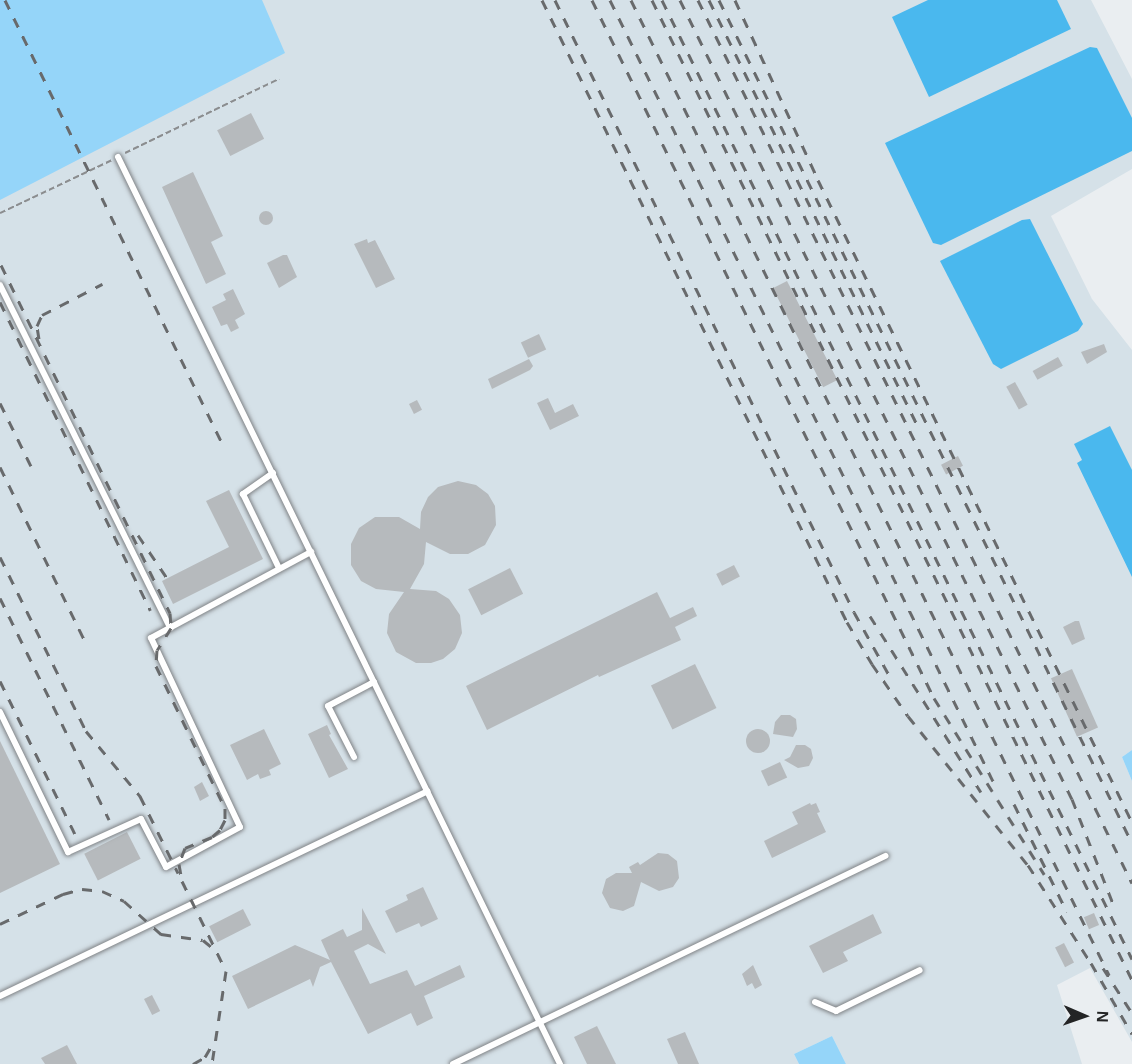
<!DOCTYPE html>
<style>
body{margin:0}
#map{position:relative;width:1132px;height:1064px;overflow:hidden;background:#eaeef1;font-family:Helvetica,sans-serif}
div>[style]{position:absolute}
.built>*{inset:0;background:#d5e1e8}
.green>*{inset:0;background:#95d5f9}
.water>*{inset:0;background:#4ab8ee}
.building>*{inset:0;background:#b6babd;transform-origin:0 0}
.round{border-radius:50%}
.path>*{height:2px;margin-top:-1px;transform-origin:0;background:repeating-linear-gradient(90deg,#8b8d8f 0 6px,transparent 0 9px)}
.roads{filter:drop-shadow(0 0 2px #808386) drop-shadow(0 0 2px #808386)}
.service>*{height:6px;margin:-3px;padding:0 3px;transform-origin:3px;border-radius:3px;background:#fff}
.rail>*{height:3px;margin-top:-1.5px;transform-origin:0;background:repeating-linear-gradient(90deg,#686a6c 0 10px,transparent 0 20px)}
span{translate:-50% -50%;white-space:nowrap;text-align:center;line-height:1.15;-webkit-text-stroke:4.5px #eaeef1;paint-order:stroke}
.north{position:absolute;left:1054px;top:986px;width:60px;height:60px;-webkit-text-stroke:4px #eaeef1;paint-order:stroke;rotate:92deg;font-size:16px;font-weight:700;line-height:24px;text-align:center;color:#232425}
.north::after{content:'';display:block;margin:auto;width:21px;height:27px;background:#232425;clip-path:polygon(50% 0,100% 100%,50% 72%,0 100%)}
</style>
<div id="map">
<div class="built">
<div style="clip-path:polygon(0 0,1091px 0,1132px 79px,1132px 169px,1051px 216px,1092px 299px,1132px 350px,1132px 750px,1122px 757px,1132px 781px,1132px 1042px,1090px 968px,1057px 985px,1082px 1064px,846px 1064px,832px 1036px,794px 1054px,799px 1064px,0 1064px)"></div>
</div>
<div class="green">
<div style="clip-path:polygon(0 0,262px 0,285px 53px,0 200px)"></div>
<div style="clip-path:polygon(1132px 750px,1132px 781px,1122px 757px)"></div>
<div style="clip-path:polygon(832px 1036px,846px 1064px,799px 1064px,794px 1054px)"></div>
</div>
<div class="water">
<div style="clip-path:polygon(928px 0,1057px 0,1071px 29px,929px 97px,892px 17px)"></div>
<div style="clip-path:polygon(1090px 47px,1097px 48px,1132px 118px,1132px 151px,941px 245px,933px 243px,885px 143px)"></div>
<div style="clip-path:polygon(1030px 219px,1083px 324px,1078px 331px,1001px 369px,993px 364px,940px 261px,1022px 220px)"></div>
<div style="clip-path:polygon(1110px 426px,1132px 470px,1132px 577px,1077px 463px,1082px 460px,1074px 444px)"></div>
</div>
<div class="building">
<div style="left:251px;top:113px;width:29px;height:38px;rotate:63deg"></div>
<div style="clip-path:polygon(193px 172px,223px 236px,211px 242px,226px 274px,206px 284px,162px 187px)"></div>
<div class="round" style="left:259px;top:211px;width:14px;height:14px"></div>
<div style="clip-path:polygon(367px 239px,368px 243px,375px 240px,395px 279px,376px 288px,354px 244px)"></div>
<div style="clip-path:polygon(283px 255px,287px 255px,297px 277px,279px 288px,267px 263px)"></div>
<div style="left:787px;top:281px;width:111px;height:16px;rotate:63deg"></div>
<div style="clip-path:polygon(233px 289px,245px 314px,235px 320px,239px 328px,231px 332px,227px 324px,221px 326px,212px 307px,226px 300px,223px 294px)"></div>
<div style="left:539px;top:334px;width:17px;height:20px;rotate:65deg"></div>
<div style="clip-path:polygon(1104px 344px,1107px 352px,1087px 364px,1081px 352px)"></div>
<div style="left:1058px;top:357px;width:10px;height:29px;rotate:61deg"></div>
<div style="clip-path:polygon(529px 359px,533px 366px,530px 370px,492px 389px,488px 379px)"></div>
<div style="left:1015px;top:382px;width:26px;height:10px;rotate:61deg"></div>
<div style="clip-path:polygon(548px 398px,555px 413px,573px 404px,579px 416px,550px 430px,537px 403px)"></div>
<div style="left:417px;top:400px;width:11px;height:9px;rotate:63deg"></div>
<div style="left:958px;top:456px;width:11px;height:19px;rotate:63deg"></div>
<div style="clip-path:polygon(458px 481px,476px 485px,488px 494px,495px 506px,496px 525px,485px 545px,468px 554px,450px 554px,426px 542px,424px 564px,410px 589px,436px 591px,449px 599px,460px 615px,462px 633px,455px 649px,443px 659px,431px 663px,416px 663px,396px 652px,387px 633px,389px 614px,404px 592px,376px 589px,361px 581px,351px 565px,351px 544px,359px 528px,375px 517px,399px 517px,420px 529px,421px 512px,428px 497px,438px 487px)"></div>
<div style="clip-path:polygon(229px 490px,263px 559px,173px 604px,162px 581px,229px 547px,206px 501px)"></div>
<div style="left:734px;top:565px;width:13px;height:20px;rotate:63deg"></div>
<div style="left:510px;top:568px;width:29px;height:47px;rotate:63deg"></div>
<div style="clip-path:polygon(657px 592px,670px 618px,693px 607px,697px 616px,675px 627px,681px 640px,599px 677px,598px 675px,487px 730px,466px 686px)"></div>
<div style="clip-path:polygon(1075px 621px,1079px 621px,1085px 639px,1072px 645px,1063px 627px)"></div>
<div style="left:695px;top:664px;width:49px;height:49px;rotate:64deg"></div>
<div style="left:1072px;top:669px;width:64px;height:23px;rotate:66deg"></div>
<div style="clip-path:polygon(781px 715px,790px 715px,796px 719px,797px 729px,793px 737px,773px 734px,775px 722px)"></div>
<div style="clip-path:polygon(327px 725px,331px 734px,329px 735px,348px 769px,329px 778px,308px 734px)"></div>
<div style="clip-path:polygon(264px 729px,281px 764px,269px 770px,271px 775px,260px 779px,258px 774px,247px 780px,230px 745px)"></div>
<div class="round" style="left:746px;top:729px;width:24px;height:24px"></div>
<div style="clip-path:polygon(0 741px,60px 864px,0 893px)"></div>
<div style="clip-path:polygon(796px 745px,805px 745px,811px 749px,813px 758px,809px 766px,798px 768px,784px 760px,790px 757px)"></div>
<div style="left:780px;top:762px;width:17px;height:21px;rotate:65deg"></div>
<div style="clip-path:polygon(202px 782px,209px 796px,200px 801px,194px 787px)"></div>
<div style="clip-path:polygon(810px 803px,811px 805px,816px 803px,820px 812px,817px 813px,826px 832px,772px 858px,764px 841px,798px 824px,792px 812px)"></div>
<div style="left:127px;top:832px;width:30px;height:48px;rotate:63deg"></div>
<div style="clip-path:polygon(658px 853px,668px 854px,677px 861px,679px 878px,673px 887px,659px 891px,641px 882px,634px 906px,623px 911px,610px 908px,602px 893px,606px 879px,616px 873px,632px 873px,629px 867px,638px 862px,640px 865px)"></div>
<div style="clip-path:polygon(423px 887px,438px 919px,421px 927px,419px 923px,396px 933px,385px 911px,408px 900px,406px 895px)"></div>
<div style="clip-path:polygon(362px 908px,386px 954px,368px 944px,354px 951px,370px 984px,407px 970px,415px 986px,460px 965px,465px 977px,424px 996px,433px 1018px,417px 1026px,411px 1013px,368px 1034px,331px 962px,320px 967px,313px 987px,310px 979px,248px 1009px,232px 976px,295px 945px,330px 960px,321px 940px,343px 929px,347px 937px,362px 930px)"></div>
<div style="left:243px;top:909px;width:18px;height:38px;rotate:63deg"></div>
<div style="left:1094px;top:913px;width:13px;height:11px;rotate:67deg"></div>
<div style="clip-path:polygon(873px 914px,882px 933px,843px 952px,848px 961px,823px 973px,809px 946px)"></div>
<div style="left:1064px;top:943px;width:22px;height:10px;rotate:63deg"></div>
<div style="clip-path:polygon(753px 965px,762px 985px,755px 989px,752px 983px,747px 986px,742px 974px)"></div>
<div style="left:152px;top:995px;width:18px;height:9px;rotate:63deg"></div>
<div style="clip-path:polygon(597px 1026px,616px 1064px,587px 1064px,574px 1037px)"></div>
<div style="clip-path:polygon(685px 1032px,699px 1064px,678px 1064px,667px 1039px)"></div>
<div style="clip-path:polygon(67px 1045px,77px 1064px,45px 1064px,41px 1058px)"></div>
</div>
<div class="path">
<div style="left:125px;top:153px;width:171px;rotate:-25.7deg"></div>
<div style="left:0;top:213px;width:124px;rotate:-25.3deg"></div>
</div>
<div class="roads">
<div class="service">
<div style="left:118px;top:157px;width:1009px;rotate:64.02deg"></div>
<div style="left:0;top:285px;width:383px;rotate:63.6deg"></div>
<div style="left:273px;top:473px;width:37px;rotate:145deg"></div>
<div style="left:243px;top:494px;width:82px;rotate:64.1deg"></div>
<div style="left:0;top:712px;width:156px;rotate:64.1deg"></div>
<div style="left:68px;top:852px;width:80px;rotate:-24.3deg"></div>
<div style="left:141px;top:819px;width:54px;rotate:62.5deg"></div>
<div style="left:166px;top:867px;width:84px;rotate:-28.4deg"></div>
<div style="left:240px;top:827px;width:209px;rotate:-115.2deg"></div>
<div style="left:151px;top:638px;width:182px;rotate:-28.3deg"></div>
<div style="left:354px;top:757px;width:57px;rotate:-117deg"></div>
<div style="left:328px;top:706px;width:52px;rotate:-27.6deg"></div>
<div style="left:0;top:996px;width:474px;rotate:-25.6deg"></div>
<div style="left:815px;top:1002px;width:23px;rotate:23deg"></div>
<div style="left:836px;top:1011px;width:93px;rotate:-26deg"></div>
<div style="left:453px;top:1064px;width:480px;rotate:-25.7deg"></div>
</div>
</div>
<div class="rail">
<div style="left:5px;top:0;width:499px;rotate:63.9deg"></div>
<div style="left:542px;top:0;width:693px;rotate:63.88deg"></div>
<div style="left:847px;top:622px;width:49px;rotate:59.2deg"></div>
<div style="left:872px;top:664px;width:63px;rotate:55.3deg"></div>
<div style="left:908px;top:716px;width:191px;rotate:51.2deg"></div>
<div style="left:1028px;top:865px;width:117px;rotate:57.3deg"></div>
<div style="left:1091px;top:963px;width:82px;rotate:60deg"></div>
<div style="left:555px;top:0;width:681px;rotate:63.96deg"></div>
<div style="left:854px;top:612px;width:72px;rotate:60.9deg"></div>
<div style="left:592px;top:0;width:777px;rotate:63.9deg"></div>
<div style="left:934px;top:698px;width:208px;rotate:58deg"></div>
<div style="left:610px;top:0;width:870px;rotate:63.88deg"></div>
<div style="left:631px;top:0;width:1086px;rotate:63.88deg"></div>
<div style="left:652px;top:0;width:1091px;rotate:63.9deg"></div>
<div style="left:662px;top:0;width:1068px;rotate:63.89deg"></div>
<div style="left:680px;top:0;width:890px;rotate:63.87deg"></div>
<div style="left:1072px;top:799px;width:115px;rotate:68.6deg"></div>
<div style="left:698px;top:0;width:984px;rotate:63.83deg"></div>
<div style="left:709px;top:0;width:478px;rotate:63.9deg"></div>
<div style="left:719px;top:0;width:939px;rotate:63.9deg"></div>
<div style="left:735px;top:0;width:198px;rotate:65.2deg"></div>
<div style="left:818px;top:180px;width:715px;rotate:63.94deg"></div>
<div style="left:1px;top:265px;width:387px;rotate:64.1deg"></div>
<div style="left:170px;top:613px;width:15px;rotate:86deg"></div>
<div style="left:171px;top:628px;width:26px;rotate:122deg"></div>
<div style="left:157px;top:650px;width:16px;rotate:94deg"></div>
<div style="left:156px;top:666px;width:158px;rotate:64.1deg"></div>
<div style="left:225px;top:808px;width:12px;rotate:90deg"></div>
<div style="left:225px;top:820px;width:11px;rotate:117deg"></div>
<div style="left:220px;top:830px;width:11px;rotate:139deg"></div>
<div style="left:212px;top:837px;width:29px;rotate:158deg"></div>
<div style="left:185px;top:848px;width:17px;rotate:111deg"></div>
<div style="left:179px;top:864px;width:17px;rotate:80deg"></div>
<div style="left:182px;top:881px;width:100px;rotate:63.9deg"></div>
<div style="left:226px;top:971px;width:94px;rotate:98.6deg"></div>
<div style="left:0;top:302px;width:343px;rotate:64deg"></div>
<div style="left:39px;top:339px;width:13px;rotate:-99deg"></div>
<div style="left:37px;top:326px;width:12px;rotate:-66deg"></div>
<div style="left:42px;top:315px;width:68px;rotate:-27.3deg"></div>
<div style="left:0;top:403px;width:70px;rotate:63.8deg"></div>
<div style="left:0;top:467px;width:194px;rotate:64deg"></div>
<div style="left:138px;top:535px;width:52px;rotate:56deg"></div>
<div style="left:0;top:557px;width:194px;rotate:63.7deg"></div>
<div style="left:86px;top:731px;width:85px;rotate:50.3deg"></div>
<div style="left:140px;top:796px;width:86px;rotate:63.7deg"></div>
<div style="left:0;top:598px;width:247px;rotate:63.8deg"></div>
<div style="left:870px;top:616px;width:208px;rotate:57.8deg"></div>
<div style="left:0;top:681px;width:170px;rotate:63.9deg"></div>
<div style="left:1014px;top:804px;width:120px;rotate:63.9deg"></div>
<div style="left:0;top:924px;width:70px;rotate:-25.5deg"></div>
<div style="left:63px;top:894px;width:20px;rotate:-15deg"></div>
<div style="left:82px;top:889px;width:20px;rotate:6deg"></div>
<div style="left:102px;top:891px;width:24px;rotate:24deg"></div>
<div style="left:124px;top:901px;width:50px;rotate:41.7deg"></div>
<div style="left:161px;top:934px;width:42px;rotate:8.1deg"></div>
<div style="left:203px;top:940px;width:14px;rotate:39deg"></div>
<div style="left:1103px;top:968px;width:54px;rotate:57.2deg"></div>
<div style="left:193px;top:1064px;width:14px;rotate:-30deg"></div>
<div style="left:205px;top:1057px;width:16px;rotate:-60deg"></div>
</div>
<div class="north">N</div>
</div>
